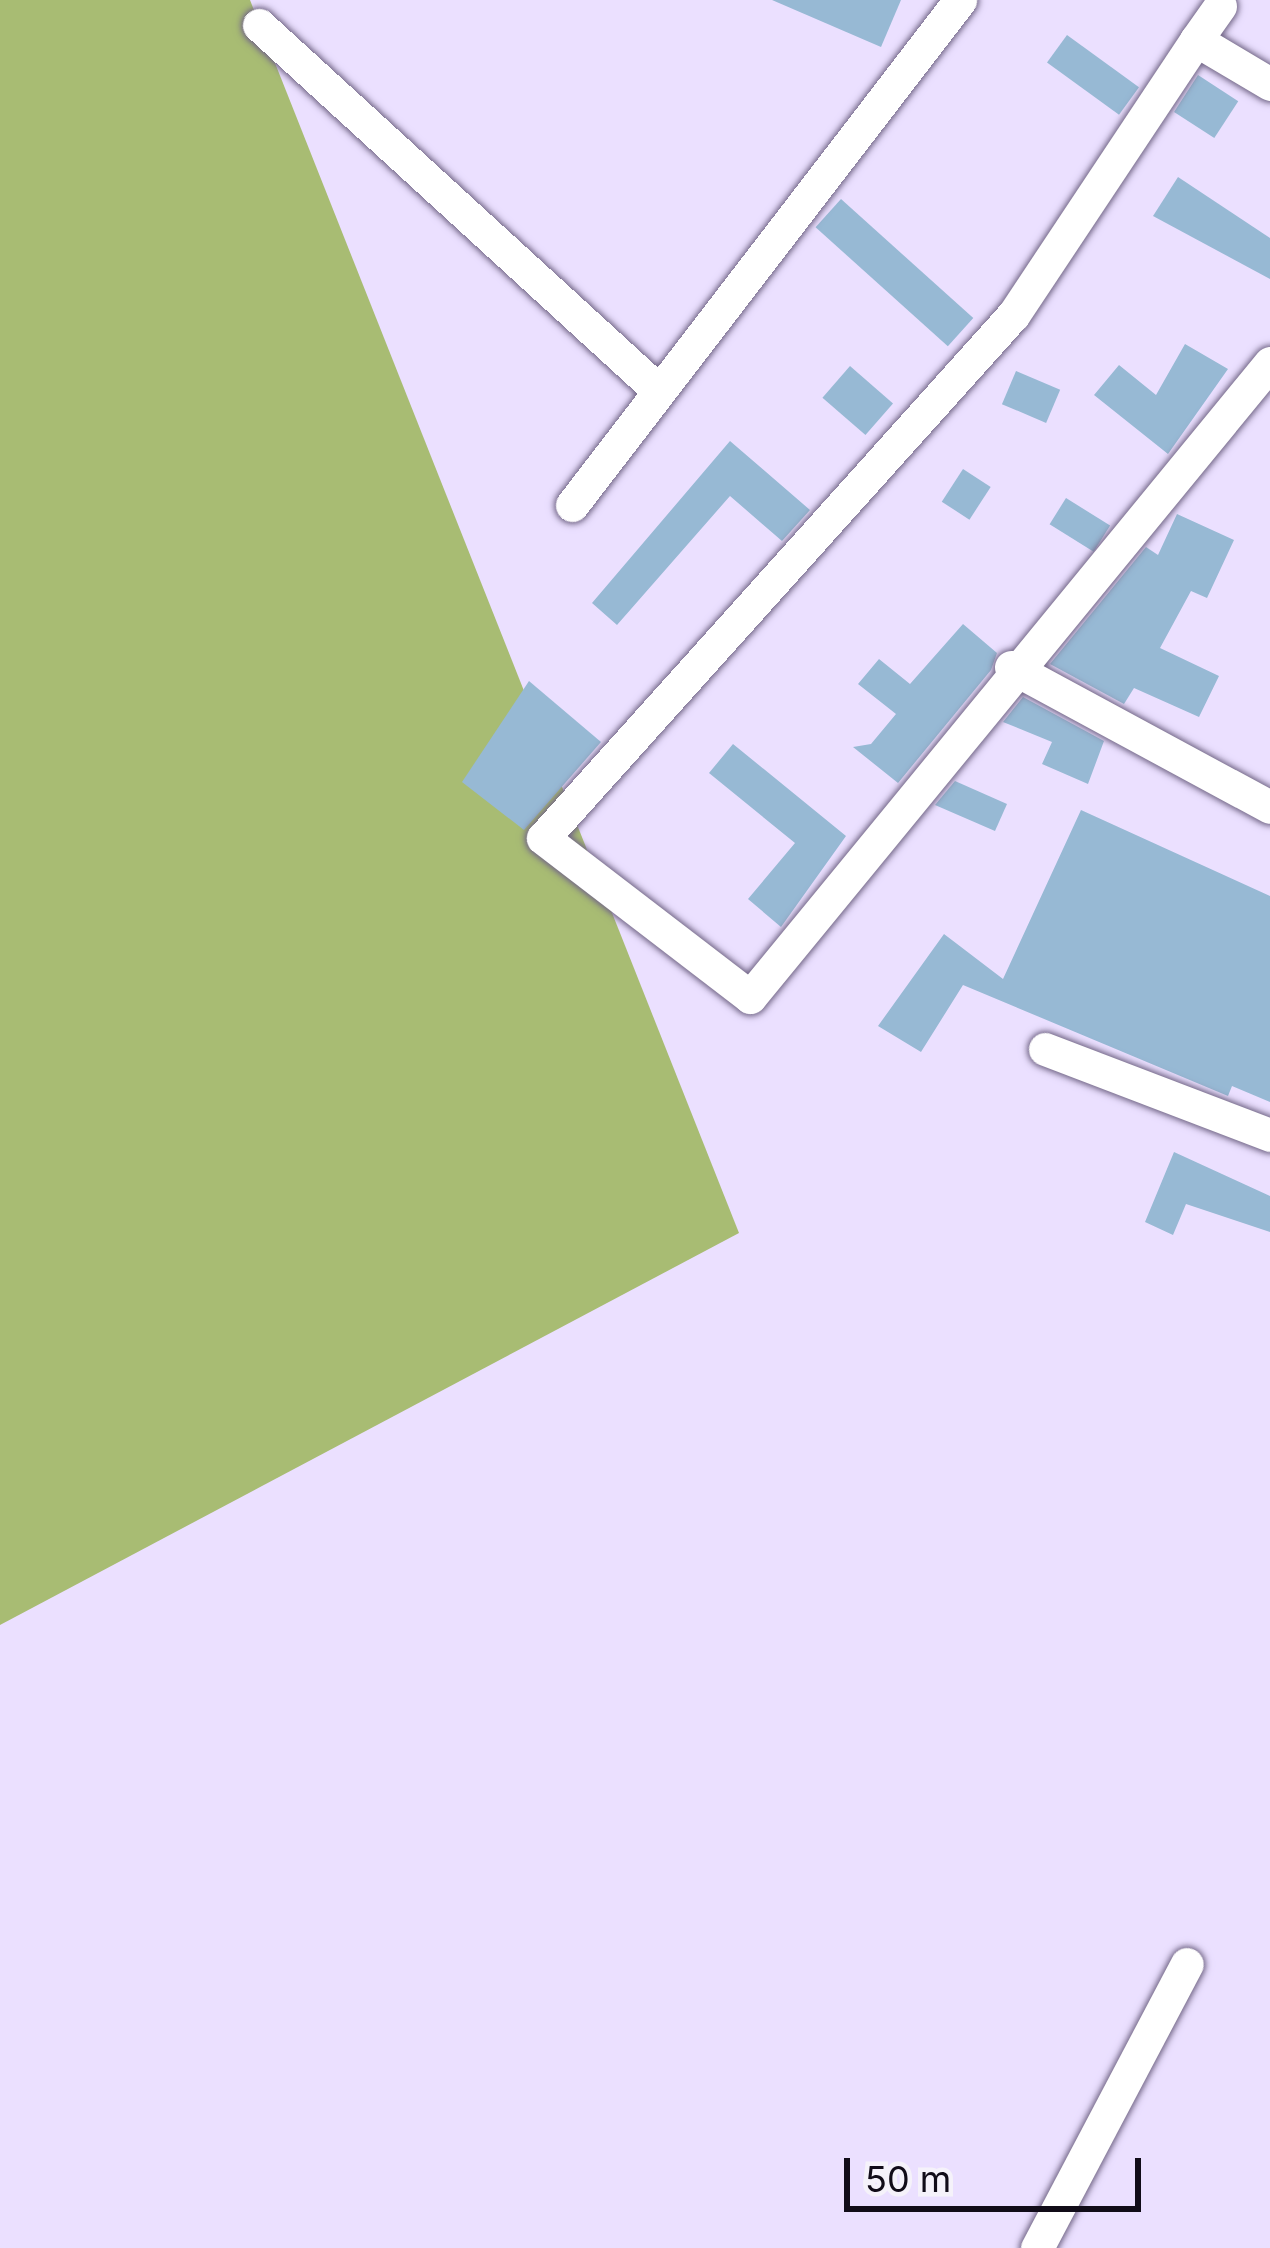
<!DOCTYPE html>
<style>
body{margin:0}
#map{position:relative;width:1270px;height:2248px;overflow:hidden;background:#ebe0ff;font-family:Inter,sans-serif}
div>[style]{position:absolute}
.water>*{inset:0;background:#a8bc73}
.building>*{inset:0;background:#97b9d4;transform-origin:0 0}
.roads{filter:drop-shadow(0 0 3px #736788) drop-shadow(0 0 3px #736788)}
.street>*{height:33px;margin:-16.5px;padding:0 16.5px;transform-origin:16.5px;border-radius:16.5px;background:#fff}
span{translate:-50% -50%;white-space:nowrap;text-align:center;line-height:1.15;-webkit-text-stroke:9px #f5f2fa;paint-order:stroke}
.scale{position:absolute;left:844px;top:2158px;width:297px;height:54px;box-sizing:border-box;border:6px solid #110c18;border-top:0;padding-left:15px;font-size:36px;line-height:42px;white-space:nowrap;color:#110c18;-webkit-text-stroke:9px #f5f2fa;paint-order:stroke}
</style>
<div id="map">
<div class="water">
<div style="clip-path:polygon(0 0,250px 0,739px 1233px,0 1625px)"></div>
</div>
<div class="building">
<div style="clip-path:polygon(772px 0,901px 0,881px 47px)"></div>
<div style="left:1067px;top:35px;width:89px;height:34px;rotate:36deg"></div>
<div style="left:1198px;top:75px;width:48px;height:44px;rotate:33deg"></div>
<div style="clip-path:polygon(1178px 177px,1270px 238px,1270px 279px,1153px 216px)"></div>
<div style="left:841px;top:199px;width:178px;height:38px;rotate:42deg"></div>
<div style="clip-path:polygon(1185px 344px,1228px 369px,1168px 454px,1094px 395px,1119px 365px,1156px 395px)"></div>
<div style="left:850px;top:366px;width:57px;height:42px;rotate:41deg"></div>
<div style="left:1016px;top:371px;width:48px;height:36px;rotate:23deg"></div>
<div style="clip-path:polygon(730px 441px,810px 510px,782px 541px,730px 496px,617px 625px,592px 603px)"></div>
<div style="left:963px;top:469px;width:33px;height:39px;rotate:33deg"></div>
<div style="left:1066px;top:498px;width:52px;height:31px;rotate:32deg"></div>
<div style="clip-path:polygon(1177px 514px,1234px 540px,1207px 598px,1191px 591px,1160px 648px,1219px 676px,1199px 717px,1134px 688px,1124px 704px,1050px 664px,1146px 547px,1158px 555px)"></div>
<div style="clip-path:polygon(963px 624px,997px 653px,991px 670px,898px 783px,853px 747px,871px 744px,896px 714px,858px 684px,879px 659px,910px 684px)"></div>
<div style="clip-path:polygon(529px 681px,601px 742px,524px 830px,462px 782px)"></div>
<div style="clip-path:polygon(1023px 697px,1104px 741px,1088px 784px,1042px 764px,1052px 742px,1003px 722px)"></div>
<div style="clip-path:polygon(733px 744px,846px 836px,781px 927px,748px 899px,795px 843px,709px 773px)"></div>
<div style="clip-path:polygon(955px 781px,1007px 804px,995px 831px,935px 805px)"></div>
<div style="clip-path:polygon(1081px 810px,1270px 896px,1270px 1102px,1232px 1086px,1228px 1096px,963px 985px,921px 1052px,878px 1026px,944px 934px,1003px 979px)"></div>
<div style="clip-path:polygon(1174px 1152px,1270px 1196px,1270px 1232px,1186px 1204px,1173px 1235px,1145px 1222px)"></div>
</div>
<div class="roads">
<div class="street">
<div style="left:1220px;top:6px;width:42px;rotate:125.2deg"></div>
<div style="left:1196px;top:40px;width:86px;rotate:30.7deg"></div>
<div style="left:259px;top:25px;width:542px;rotate:42.46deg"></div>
<div style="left:1196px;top:40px;width:330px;rotate:123.6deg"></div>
<div style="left:1013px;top:315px;width:703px;rotate:131.94deg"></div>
<div style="left:543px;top:838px;width:261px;rotate:37.5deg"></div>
<div style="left:750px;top:997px;width:820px;rotate:-50.64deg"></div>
<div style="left:572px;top:505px;width:637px;rotate:-52.46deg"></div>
<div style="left:1011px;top:667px;width:294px;rotate:28.4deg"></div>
<div style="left:1045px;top:1049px;width:241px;rotate:20.9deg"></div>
<div style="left:1037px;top:2248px;width:321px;rotate:-62.2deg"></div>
</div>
</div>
<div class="scale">50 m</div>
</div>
